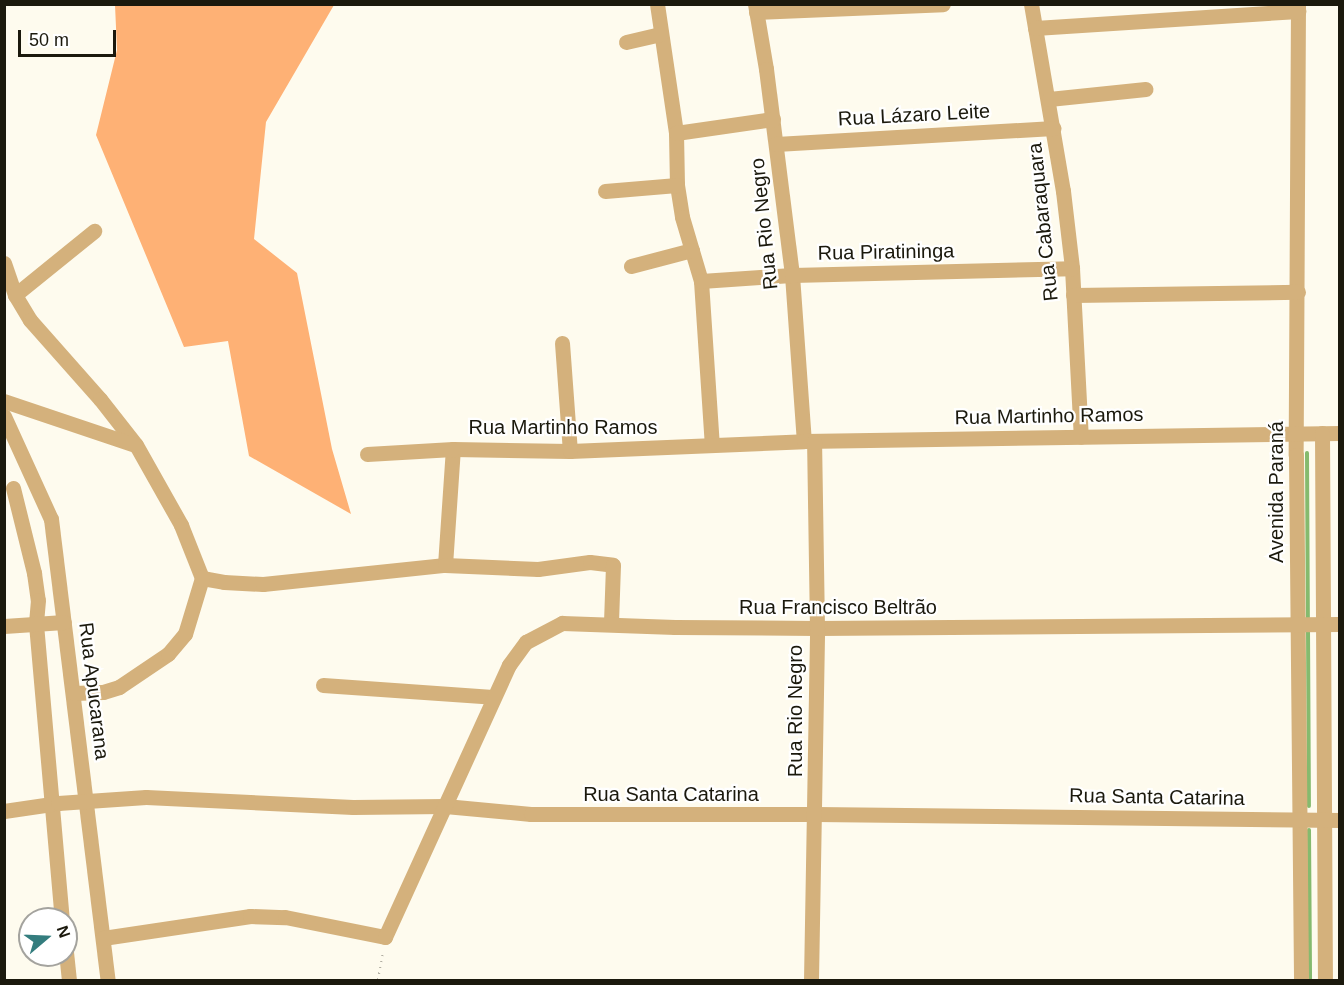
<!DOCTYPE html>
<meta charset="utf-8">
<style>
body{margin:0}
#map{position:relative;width:1344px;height:985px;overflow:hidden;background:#fefbee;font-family:Arial,sans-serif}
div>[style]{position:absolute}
.forest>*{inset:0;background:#feb175}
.stream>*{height:4px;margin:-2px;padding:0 2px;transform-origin:2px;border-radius:2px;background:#85ba6e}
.path>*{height:2px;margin-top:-1px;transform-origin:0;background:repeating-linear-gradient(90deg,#b1aea2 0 1.5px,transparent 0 6px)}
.minor>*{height:15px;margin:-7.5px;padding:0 7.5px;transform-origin:7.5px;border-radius:7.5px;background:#d4b17c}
span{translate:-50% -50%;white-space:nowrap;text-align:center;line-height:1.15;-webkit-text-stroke:4.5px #fff;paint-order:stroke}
.street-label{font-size:20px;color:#1b190d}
.frame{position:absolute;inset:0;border:6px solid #1b190d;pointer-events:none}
.north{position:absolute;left:18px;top:907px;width:60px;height:60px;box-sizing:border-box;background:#fff;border:2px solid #a4a39e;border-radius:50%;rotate:71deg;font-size:16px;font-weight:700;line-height:24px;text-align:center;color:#1b190d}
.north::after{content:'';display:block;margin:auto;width:21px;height:27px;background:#347d7e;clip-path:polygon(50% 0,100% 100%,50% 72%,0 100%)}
.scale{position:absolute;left:18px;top:30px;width:98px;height:27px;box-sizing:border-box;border:3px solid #1b190d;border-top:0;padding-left:8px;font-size:18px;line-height:21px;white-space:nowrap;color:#1b190d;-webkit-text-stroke:4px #fff;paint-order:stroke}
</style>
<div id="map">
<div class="forest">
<div style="clip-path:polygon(115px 5px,334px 5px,266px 122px,254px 239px,297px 273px,332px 449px,351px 514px,249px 456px,228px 341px,184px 347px,96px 135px,117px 50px)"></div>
</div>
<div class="stream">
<div style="left:1307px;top:453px;width:168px;rotate:89.7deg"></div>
<div style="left:1308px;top:628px;width:178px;rotate:89.7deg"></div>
<div style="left:1309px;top:830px;width:150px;rotate:89.6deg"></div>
</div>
<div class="path">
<div style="left:378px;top:980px;width:28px;rotate:-80deg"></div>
</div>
<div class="minor">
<div style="left:657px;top:4px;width:130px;rotate:81.6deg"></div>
<div style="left:676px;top:133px;width:52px;rotate:88.9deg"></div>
<div style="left:677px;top:185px;width:32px;rotate:81deg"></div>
<div style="left:682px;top:217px;width:67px;rotate:73.5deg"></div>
<div style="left:701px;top:281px;width:164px;rotate:86.2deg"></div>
<div style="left:755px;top:4px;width:66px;rotate:80.4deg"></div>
<div style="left:766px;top:69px;width:208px;rotate:82.8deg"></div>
<div style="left:792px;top:275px;width:166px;rotate:85.9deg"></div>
<div style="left:1031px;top:4px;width:190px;rotate:80.3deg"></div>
<div style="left:1063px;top:191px;width:78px;rotate:83.3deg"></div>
<div style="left:1072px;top:268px;width:169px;rotate:87deg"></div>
<div style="left:1298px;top:4px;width:451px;rotate:90.3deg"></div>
<div style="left:1296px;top:455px;width:525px;rotate:89.45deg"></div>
<div style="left:756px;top:12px;width:187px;rotate:-2.4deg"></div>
<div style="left:1035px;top:28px;width:264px;rotate:-3.7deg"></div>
<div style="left:626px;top:42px;width:36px;rotate:-13deg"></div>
<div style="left:1049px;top:99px;width:97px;rotate:-5.9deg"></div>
<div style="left:676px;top:133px;width:98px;rotate:-8.2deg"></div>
<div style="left:776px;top:144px;width:278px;rotate:-3.3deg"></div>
<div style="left:605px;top:191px;width:72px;rotate:-4.8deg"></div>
<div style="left:4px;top:263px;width:34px;rotate:71deg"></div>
<div style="left:15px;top:295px;width:29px;rotate:59deg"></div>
<div style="left:30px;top:320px;width:106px;rotate:48.5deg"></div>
<div style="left:100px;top:399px;width:58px;rotate:52deg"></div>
<div style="left:136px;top:445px;width:92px;rotate:60.6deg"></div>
<div style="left:181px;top:525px;width:57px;rotate:68.4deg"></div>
<div style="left:202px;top:578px;width:22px;rotate:10deg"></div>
<div style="left:224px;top:582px;width:39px;rotate:3deg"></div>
<div style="left:263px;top:584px;width:183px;rotate:-6deg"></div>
<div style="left:445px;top:565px;width:116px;rotate:-86.1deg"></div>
<div style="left:453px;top:449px;width:117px;rotate:1deg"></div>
<div style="left:570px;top:451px;width:234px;rotate:-2.4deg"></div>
<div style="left:804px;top:441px;width:536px;rotate:-0.86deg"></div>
<div style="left:631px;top:266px;width:63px;rotate:-14.7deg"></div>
<div style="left:701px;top:281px;width:91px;rotate:-3.8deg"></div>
<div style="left:792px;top:275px;width:280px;rotate:-1.4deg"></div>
<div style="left:15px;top:295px;width:102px;rotate:-39deg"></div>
<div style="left:1073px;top:295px;width:225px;rotate:-0.8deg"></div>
<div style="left:562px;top:343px;width:108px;rotate:85.8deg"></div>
<div style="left:4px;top:401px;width:138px;rotate:18.6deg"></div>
<div style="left:4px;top:416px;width:113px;rotate:65.5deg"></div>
<div style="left:51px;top:519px;width:465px;rotate:83deg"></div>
<div style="left:1322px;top:433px;width:547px;rotate:89.69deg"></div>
<div style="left:367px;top:454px;width:86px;rotate:-3.3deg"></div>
<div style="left:13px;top:488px;width:88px;rotate:76.1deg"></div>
<div style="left:34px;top:573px;width:27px;rotate:82deg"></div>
<div style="left:38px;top:600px;width:24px;rotate:95deg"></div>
<div style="left:36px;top:624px;width:296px;rotate:85deg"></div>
<div style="left:445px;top:565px;width:93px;rotate:2.5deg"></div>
<div style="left:538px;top:569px;width:52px;rotate:-7.7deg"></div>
<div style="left:590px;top:562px;width:23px;rotate:7deg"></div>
<div style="left:613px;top:565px;width:58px;rotate:92deg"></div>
<div style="left:4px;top:626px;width:60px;rotate:-3.8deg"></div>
<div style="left:323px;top:685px;width:170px;rotate:4deg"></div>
<div style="left:74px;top:693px;width:29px;rotate:-2deg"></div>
<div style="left:103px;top:692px;width:17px;rotate:-17deg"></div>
<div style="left:119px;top:687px;width:59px;rotate:-34deg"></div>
<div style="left:168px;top:654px;width:26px;rotate:-50deg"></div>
<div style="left:185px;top:634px;width:59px;rotate:-73.1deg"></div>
<div style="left:4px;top:811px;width:55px;rotate:-8.4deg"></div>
<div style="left:58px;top:803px;width:88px;rotate:-3.9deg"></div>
<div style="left:146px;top:797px;width:207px;rotate:2.8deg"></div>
<div style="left:353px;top:807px;width:92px;rotate:-0.6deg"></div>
<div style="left:445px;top:806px;width:86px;rotate:5.3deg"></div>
<div style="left:531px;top:814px;width:285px"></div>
<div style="left:816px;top:814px;width:524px;rotate:0.66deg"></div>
<div style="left:103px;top:938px;width:149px;rotate:-8.5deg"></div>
<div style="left:250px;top:916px;width:35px;rotate:2deg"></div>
<div style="left:285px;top:917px;width:102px;rotate:11.3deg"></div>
<div style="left:385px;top:937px;width:299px;rotate:-65.5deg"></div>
<div style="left:509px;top:665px;width:29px;rotate:-54deg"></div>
<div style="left:526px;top:642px;width:41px;rotate:-27.8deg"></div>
<div style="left:562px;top:623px;width:113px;rotate:2deg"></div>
<div style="left:675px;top:627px;width:142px;rotate:0.4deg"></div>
<div style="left:817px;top:628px;width:523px;rotate:-0.44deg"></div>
<div style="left:66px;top:952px;width:28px;rotate:84deg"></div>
<div style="left:811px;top:980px;width:352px;rotate:-89deg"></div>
<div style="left:817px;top:628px;width:187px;rotate:-90.9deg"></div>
</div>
<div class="street-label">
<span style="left:914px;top:115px;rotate:-3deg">Rua Lázaro Leite</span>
<span style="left:1043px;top:222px;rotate:-96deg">Rua Cabaraquara</span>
<span style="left:764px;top:224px;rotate:-96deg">Rua Rio Negro</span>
<span style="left:886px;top:252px;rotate:-1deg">Rua Piratininga</span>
<span style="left:1049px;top:416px;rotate:-1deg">Rua Martinho Ramos</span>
<span style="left:563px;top:427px">Rua Martinho Ramos</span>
<span style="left:1276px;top:492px;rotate:-90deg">Avenida Paraná</span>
<span style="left:838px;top:607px">Rua Francisco Beltrão</span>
<span style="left:94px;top:691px;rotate:83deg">Rua Apucarana</span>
<span style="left:795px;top:711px;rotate:-90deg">Rua Rio Negro</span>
<span style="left:671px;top:794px">Rua Santa Catarina</span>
<span style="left:1157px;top:797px;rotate:1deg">Rua Santa Catarina</span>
</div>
<div class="frame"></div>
<div class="north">N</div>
<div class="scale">50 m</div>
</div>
